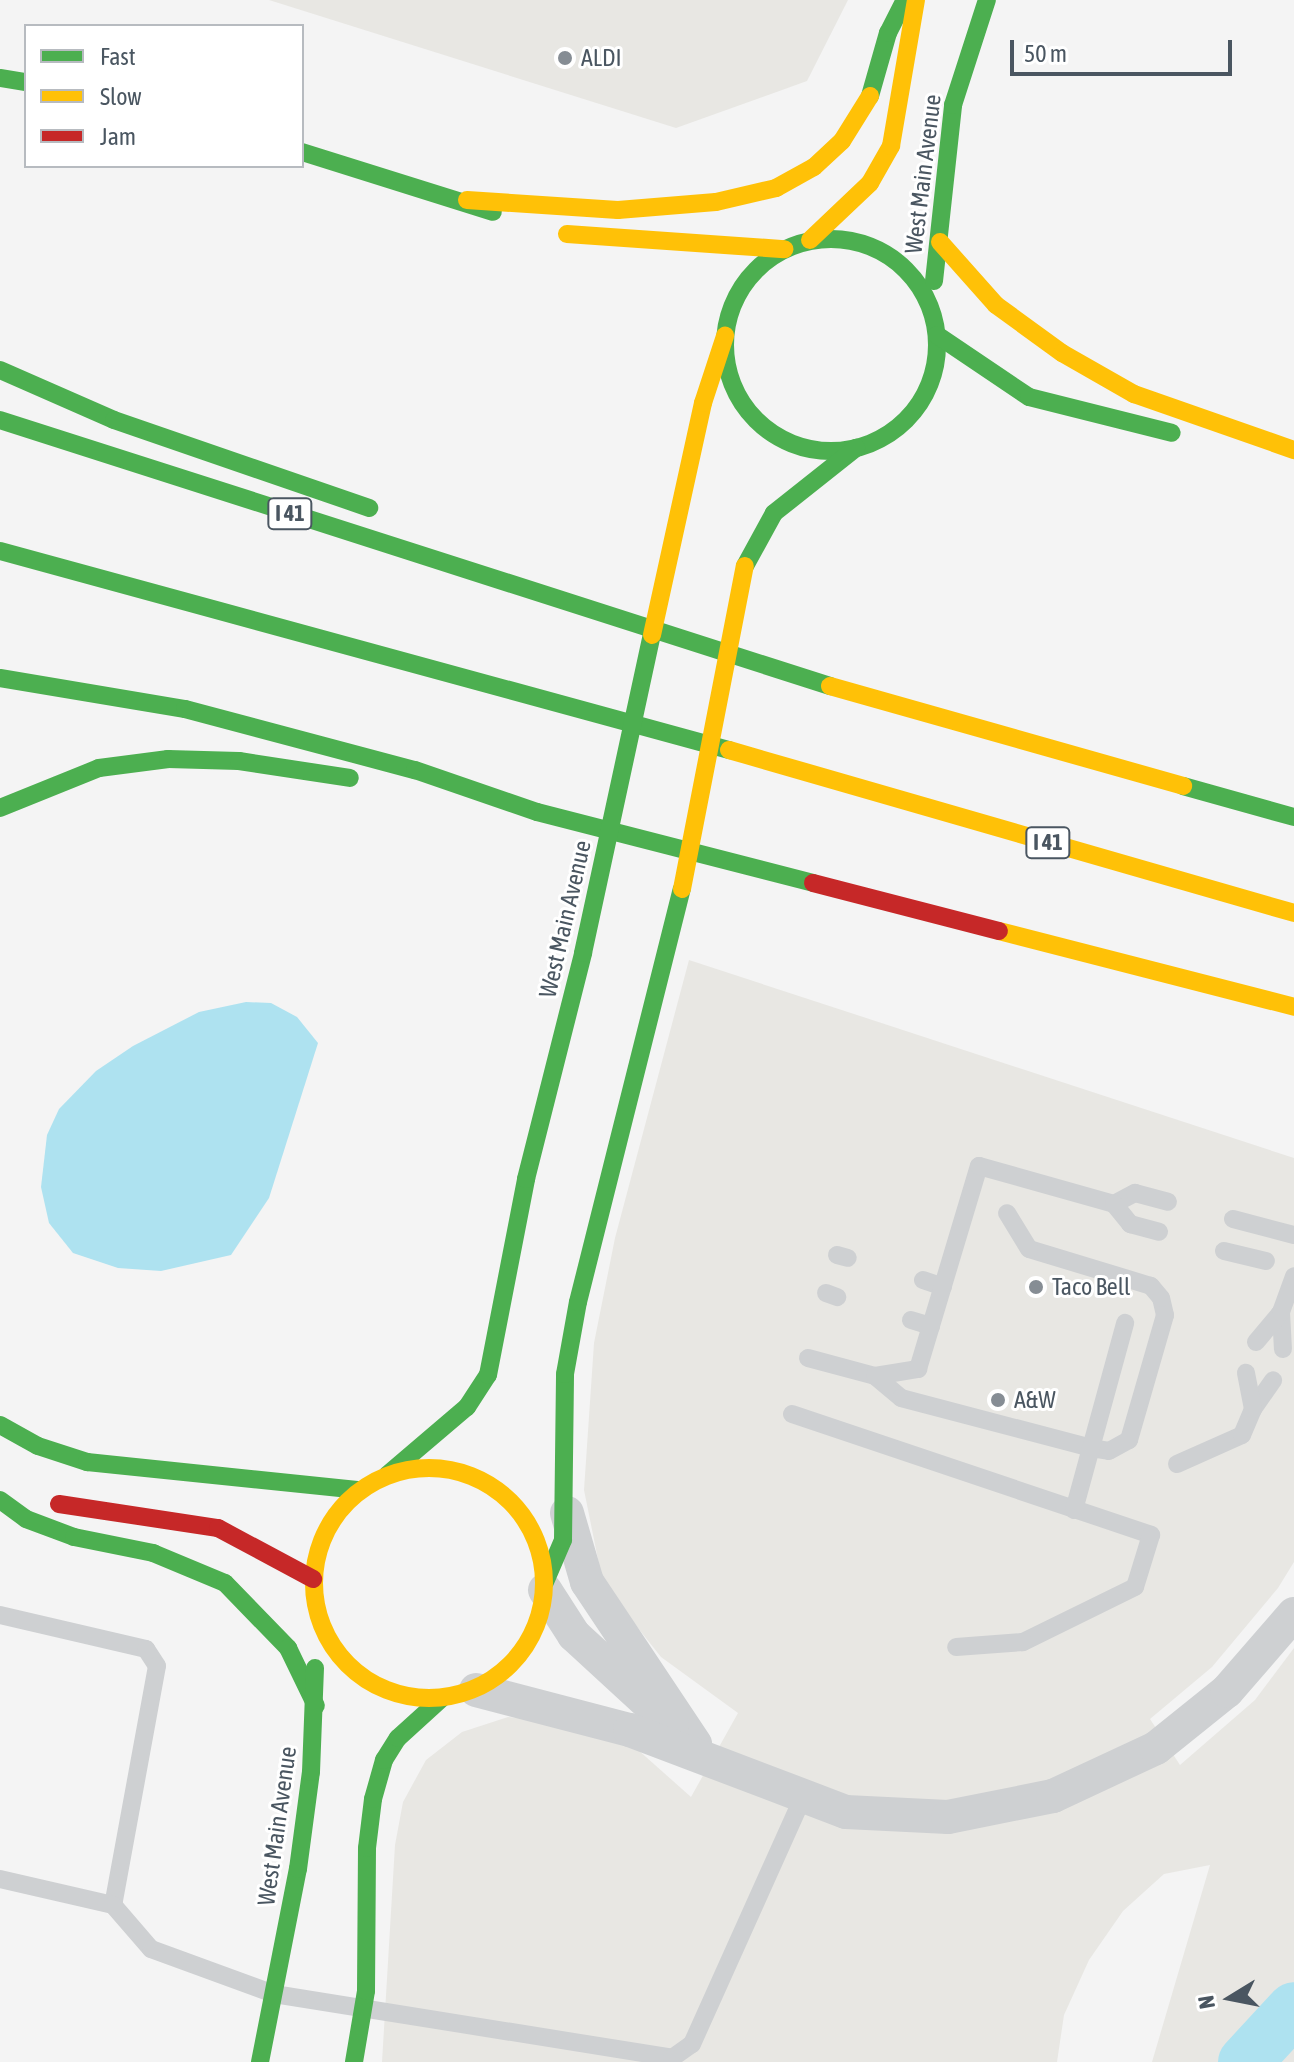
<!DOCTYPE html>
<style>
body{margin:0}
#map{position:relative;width:1294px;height:2062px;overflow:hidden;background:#f4f4f4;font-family:"Asap Condensed",sans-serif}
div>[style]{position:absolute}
.commercial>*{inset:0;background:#e8e7e3}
.water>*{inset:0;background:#aee2f0}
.river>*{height:54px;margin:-27px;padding:0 27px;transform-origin:27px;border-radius:27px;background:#aee2f0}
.lane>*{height:18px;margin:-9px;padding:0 9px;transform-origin:9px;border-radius:9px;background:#ced0d2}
.street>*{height:34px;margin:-17px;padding:0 17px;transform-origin:17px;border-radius:17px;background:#ced0d2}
.fast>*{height:18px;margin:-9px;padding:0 9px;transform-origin:9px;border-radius:9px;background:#4caf50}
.fast>.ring{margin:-9px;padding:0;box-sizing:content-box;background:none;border:18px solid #4caf50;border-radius:50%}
.slow>*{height:18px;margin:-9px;padding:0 9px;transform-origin:9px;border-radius:9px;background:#ffc107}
.slow>.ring{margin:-9px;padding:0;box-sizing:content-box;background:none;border:18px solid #ffc107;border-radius:50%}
.jam>*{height:18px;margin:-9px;padding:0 9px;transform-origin:9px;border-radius:9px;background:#c62828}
.dots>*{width:22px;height:22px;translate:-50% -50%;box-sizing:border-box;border:4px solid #fff;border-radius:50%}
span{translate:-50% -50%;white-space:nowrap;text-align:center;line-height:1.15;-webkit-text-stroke:6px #fff;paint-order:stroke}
.shield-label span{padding:2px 6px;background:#fff;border:2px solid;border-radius:6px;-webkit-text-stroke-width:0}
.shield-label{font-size:22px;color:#4a5661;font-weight:700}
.poi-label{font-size:24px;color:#4a5661}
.left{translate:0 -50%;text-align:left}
.street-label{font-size:24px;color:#4a5661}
.legend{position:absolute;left:24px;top:24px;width:280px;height:144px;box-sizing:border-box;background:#fff;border:2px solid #b7bbc0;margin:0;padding:10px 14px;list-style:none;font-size:24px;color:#4a5661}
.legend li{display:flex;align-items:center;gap:16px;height:40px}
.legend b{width:40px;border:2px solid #b7bbc0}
.north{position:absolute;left:1190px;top:1958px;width:80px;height:80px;-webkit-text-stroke:6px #fff;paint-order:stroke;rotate:260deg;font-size:22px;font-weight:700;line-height:32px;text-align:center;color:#4a5661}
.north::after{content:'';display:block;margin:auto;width:28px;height:36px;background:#4a5661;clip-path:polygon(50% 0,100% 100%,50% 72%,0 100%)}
.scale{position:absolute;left:1010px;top:40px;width:222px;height:36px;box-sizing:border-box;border:4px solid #4a5661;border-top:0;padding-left:10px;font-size:24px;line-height:28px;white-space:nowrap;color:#4a5661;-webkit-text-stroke:6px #fff;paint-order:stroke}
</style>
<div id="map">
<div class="commercial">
<div style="clip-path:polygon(269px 0,848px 0,807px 81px,676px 128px)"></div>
<div style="clip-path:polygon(689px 960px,1294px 1158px,1294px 1562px,1278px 1588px,1212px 1667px,1150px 1719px,1180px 1765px,1255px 1700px,1294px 1648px,1294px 2062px,1152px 2062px,1210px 1865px,1164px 1874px,1123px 1911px,1089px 1960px,1064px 2015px,1057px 2062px,382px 2062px,395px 1845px,403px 1802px,426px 1760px,462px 1732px,508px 1717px,530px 1719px,637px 1749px,691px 1797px,738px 1713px,661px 1657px,603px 1584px,584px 1490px,594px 1343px,615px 1238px)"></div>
</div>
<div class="water">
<div style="clip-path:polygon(246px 1002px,271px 1003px,297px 1017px,318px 1043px,269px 1198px,231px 1255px,161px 1271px,118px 1268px,73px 1253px,49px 1223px,41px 1187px,47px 1135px,59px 1109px,96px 1071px,133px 1046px,199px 1012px)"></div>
</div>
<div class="river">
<div style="left:1245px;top:2062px;width:72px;rotate:-47.2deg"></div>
</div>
<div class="lane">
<div style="left:1114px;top:1204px;width:24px;rotate:-28deg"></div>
<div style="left:1135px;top:1193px;width:34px;rotate:15deg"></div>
<div style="left:1233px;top:1219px;width:63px;rotate:14.7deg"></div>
<div style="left:1224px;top:1251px;width:43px;rotate:13.4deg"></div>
<div style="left:837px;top:1255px;width:11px;rotate:15deg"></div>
<div style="left:923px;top:1280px;width:21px;rotate:19deg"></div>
<div style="left:826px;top:1293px;width:12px;rotate:20deg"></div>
<div style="left:1281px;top:1312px;width:37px;rotate:87deg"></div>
<div style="left:911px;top:1320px;width:21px;rotate:17deg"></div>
<div style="left:1256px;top:1342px;width:39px;rotate:-50deg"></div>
<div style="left:1281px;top:1312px;width:38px;rotate:-70deg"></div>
<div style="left:808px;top:1358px;width:69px;rotate:15deg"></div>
<div style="left:875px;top:1376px;width:44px;rotate:-9.2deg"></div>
<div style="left:918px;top:1369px;width:212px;rotate:-73.3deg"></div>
<div style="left:979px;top:1166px;width:140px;rotate:15.7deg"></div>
<div style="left:1114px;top:1204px;width:26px;rotate:51deg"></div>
<div style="left:1130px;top:1224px;width:30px;rotate:15deg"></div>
<div style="left:875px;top:1376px;width:34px;rotate:40deg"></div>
<div style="left:901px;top:1398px;width:196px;rotate:14.7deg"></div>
<div style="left:1091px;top:1448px;width:18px;rotate:9deg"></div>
<div style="left:1109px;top:1451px;width:23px;rotate:-29deg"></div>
<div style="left:1129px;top:1440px;width:130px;rotate:-73.9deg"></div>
<div style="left:1165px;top:1315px;width:17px;rotate:-103deg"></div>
<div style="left:1161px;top:1298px;width:16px;rotate:-130deg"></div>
<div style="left:1151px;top:1286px;width:127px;rotate:-163.1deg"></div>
<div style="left:1029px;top:1249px;width:42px;rotate:-121.4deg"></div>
<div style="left:1253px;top:1409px;width:35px;rotate:-55deg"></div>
<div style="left:792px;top:1414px;width:379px;rotate:18.6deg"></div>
<div style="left:1151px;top:1535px;width:54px;rotate:107.1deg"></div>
<div style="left:1135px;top:1587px;width:125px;rotate:153.8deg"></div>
<div style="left:1023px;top:1642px;width:67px;rotate:175.7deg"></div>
<div style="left:1177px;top:1464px;width:71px;rotate:-24deg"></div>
<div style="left:1242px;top:1435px;width:28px;rotate:-67deg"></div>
<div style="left:1253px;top:1409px;width:37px;rotate:-101deg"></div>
<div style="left:1074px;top:1510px;width:194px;rotate:-74.7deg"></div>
<div style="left:0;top:1615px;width:150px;rotate:13.1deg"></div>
<div style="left:146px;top:1649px;width:20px;rotate:57deg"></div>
<div style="left:157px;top:1666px;width:243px;rotate:100.4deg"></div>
<div style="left:0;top:1879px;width:116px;rotate:13deg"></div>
<div style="left:113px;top:1905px;width:58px;rotate:49.2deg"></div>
<div style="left:151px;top:1949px;width:131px;rotate:20.1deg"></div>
<div style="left:274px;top:1994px;width:403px;rotate:9.1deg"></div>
<div style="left:672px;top:2058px;width:24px;rotate:-35deg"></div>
<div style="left:692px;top:2044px;width:269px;rotate:-65.8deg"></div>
</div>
<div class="street">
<div style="left:567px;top:1513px;width:72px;rotate:73.8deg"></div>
<div style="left:587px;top:1582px;width:195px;rotate:56.3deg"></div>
<div style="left:545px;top:1590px;width:54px;rotate:57.2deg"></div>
<div style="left:574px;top:1635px;width:133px;rotate:42.6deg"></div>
<div style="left:476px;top:1690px;width:159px;rotate:14.6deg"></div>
<div style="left:630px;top:1730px;width:231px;rotate:20.8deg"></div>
<div style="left:846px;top:1812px;width:102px;rotate:2.8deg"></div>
<div style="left:948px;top:1817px;width:107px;rotate:-11.3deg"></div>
<div style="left:1053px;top:1796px;width:114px;rotate:-25deg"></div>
<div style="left:1156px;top:1748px;width:91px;rotate:-38.8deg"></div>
<div style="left:1227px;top:1691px;width:102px;rotate:-49deg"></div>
</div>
<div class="fast">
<div style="left:0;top:78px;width:26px;rotate:9deg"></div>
<div style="left:870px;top:96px;width:66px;rotate:-74.1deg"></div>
<div style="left:888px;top:33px;width:37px;rotate:-63deg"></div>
<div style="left:302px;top:152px;width:200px;rotate:17.4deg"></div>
<div class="ring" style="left:725px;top:239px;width:194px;height:194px"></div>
<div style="left:934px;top:281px;width:177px;rotate:-83.8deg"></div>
<div style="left:953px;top:105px;width:110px;rotate:-72.1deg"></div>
<div style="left:937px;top:335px;width:111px;rotate:34deg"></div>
<div style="left:1029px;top:397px;width:147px;rotate:14.1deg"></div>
<div style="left:0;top:370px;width:124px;rotate:23.7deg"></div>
<div style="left:114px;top:420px;width:270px;rotate:19deg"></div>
<div style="left:0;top:420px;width:872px;rotate:17.77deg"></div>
<div style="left:0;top:551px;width:756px;rotate:15.27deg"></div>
<div style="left:745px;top:566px;width:60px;rotate:-61.3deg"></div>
<div style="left:774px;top:513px;width:105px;rotate:-38.4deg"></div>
<div style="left:0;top:678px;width:188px;rotate:9.5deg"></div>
<div style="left:185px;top:709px;width:238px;rotate:14.9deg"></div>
<div style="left:415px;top:770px;width:129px;rotate:19deg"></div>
<div style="left:537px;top:812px;width:285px;rotate:14.4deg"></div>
<div style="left:1183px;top:786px;width:115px;rotate:15.6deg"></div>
<div style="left:0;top:808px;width:107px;rotate:-22deg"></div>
<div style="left:99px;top:768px;width:70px;rotate:-7.4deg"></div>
<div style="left:168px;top:759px;width:71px;rotate:1.6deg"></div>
<div style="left:239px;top:761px;width:112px;rotate:8.7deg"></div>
<div style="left:0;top:1425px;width:43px;rotate:28.9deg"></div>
<div style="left:38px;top:1446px;width:52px;rotate:18.1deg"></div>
<div style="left:87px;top:1462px;width:274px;rotate:5.9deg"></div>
<div style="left:387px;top:1475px;width:105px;rotate:-40.4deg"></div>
<div style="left:467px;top:1407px;width:38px;rotate:-57deg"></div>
<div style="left:488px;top:1375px;width:200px;rotate:-79deg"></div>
<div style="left:526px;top:1179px;width:233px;rotate:-75.8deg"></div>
<div style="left:583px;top:953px;width:325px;rotate:-77.8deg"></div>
<div style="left:0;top:1500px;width:32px;rotate:36deg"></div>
<div style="left:26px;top:1519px;width:51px;rotate:20.6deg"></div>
<div style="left:74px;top:1537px;width:81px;rotate:11.4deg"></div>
<div style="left:153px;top:1553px;width:78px;rotate:22.6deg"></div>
<div style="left:225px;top:1583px;width:91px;rotate:45.9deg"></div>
<div style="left:288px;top:1648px;width:64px;rotate:64.2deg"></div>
<div style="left:545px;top:1582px;width:46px;rotate:-66.8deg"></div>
<div style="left:563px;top:1540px;width:166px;rotate:-89.3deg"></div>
<div style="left:565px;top:1374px;width:73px;rotate:-79.8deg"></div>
<div style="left:578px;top:1302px;width:426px;rotate:-75.9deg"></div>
<div style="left:260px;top:2062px;width:197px;rotate:-78.9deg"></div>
<div style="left:298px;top:1869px;width:98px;rotate:-82.4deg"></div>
<div style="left:311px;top:1772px;width:104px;rotate:-87.8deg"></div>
<div style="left:354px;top:2062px;width:72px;rotate:-80.4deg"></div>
<div style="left:366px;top:1991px;width:143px;rotate:-89.6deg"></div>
<div style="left:367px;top:1848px;width:49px;rotate:-83deg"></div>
<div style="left:373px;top:1799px;width:41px;rotate:-74.2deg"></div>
<div style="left:384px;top:1760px;width:26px;rotate:-58deg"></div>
<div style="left:398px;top:1738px;width:59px;rotate:-42.3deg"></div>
</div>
<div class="slow">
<div style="left:467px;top:200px;width:151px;rotate:3.8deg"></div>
<div style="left:618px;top:210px;width:98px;rotate:-4.7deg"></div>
<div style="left:716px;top:202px;width:62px;rotate:-13.1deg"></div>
<div style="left:776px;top:188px;width:43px;rotate:-28.9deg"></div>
<div style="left:814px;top:167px;width:38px;rotate:-43deg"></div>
<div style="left:842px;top:141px;width:53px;rotate:-58.1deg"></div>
<div style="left:567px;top:234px;width:218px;rotate:4deg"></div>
<div style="left:810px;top:240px;width:83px;rotate:-43.5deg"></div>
<div style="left:870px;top:183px;width:43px;rotate:-60.4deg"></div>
<div style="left:891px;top:146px;width:148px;rotate:-80.3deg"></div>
<div style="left:940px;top:242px;width:84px;rotate:48.4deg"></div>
<div style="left:996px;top:305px;width:82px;rotate:36deg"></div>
<div style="left:1062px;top:353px;width:83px;rotate:29.7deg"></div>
<div style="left:1134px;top:394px;width:170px;rotate:19.3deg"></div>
<div style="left:652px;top:635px;width:238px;rotate:-77.6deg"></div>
<div style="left:703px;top:403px;width:71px;rotate:-71.8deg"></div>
<div style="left:830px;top:686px;width:367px;rotate:15.8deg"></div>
<div style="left:729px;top:750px;width:588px;rotate:16.09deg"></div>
<div style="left:682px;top:889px;width:329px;rotate:-79deg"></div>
<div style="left:999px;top:931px;width:305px;rotate:14.4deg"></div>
<div class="ring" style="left:314px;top:1468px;width:212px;height:212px"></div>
</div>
<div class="jam">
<div style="left:813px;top:883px;width:192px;rotate:14.5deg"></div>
<div style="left:59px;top:1504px;width:161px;rotate:8.6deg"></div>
<div style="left:218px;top:1528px;width:108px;rotate:28.2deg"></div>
</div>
<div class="dots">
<div style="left:565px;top:58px;background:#868d94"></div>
<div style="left:1036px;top:1287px;background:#868d94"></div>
<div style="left:998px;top:1400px;background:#868d94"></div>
</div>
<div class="shield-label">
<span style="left:290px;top:514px">I 41</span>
<span style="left:1048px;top:843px">I 41</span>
</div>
<div class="poi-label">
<span class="left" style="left:581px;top:58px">ALDI</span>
<span class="left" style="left:1052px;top:1287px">Taco Bell</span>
<span class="left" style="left:1014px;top:1400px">A&amp;W</span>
</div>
<div class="street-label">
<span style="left:923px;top:174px;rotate:-83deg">West Main Avenue</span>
<span style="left:565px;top:919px;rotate:-77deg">West Main Avenue</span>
<span style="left:277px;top:1826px;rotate:-82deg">West Main Avenue</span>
</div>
<ul class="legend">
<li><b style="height:10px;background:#4caf50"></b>Fast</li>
<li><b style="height:10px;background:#ffc107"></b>Slow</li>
<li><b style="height:10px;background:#c62828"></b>Jam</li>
</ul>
<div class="north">N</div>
<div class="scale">50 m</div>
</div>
